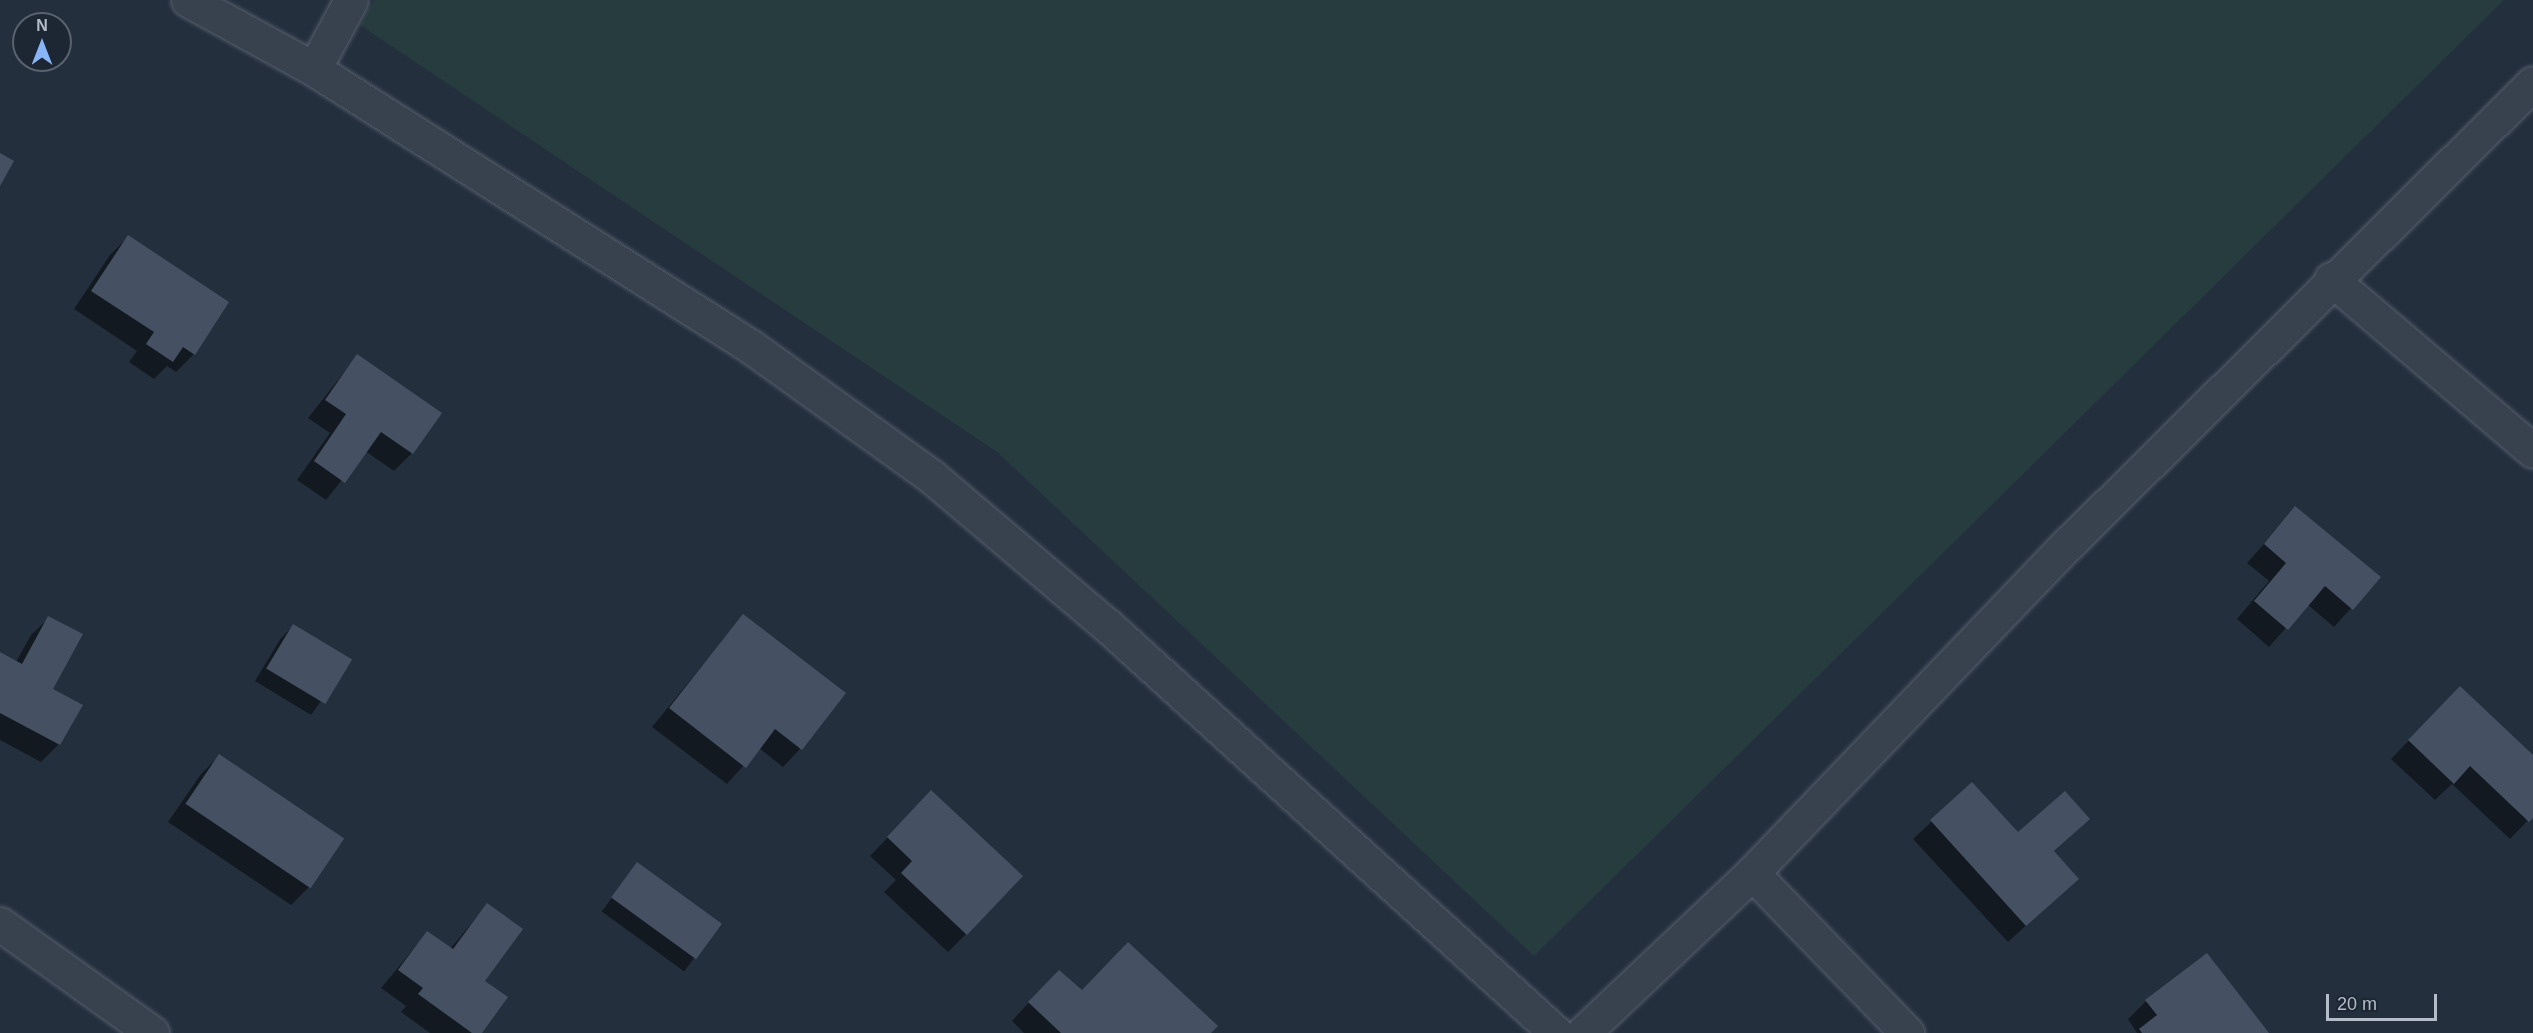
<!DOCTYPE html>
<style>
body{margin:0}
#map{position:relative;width:2533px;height:1033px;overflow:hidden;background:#242f3e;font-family:Arial,sans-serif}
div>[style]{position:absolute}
.green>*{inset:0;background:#263c3f}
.shadow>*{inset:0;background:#0007;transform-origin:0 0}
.building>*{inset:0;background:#455162;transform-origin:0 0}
.roads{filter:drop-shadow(0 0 2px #565f6c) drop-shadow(0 0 2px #565f6c)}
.minor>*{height:33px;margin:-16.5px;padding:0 16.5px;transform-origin:16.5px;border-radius:16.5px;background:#38414e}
span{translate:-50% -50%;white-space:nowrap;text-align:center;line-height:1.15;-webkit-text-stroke:4.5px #1d2633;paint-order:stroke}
.north{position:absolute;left:12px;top:12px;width:60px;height:60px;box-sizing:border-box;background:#1d2633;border:2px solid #59626f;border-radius:50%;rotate:0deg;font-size:16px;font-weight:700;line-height:24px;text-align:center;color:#b4bcc9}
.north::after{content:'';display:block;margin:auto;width:21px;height:27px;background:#8ab4f8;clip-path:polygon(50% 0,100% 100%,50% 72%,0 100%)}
.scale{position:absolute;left:2326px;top:994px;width:111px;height:27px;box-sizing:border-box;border:3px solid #b4bcc9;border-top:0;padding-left:8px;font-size:18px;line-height:21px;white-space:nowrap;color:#b4bcc9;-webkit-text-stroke:4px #1d2633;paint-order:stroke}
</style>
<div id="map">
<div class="green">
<div style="clip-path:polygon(374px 0,2504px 0,1534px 956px,997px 452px,360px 25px)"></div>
</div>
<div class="shadow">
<div style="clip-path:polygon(128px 237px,194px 354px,176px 372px,167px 366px,154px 379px,129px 362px,137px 351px,74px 309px,110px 255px)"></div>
<div style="clip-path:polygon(357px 356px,412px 453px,394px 471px,365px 451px,326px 500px,297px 480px,330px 433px,308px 418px)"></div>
<div style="clip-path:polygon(2296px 508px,2379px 577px,2334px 627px,2307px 604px,2269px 647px,2237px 619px,2269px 581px,2247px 563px)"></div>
<div style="clip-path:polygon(743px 616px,800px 749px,783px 767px,759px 748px,727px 784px,652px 727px)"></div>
<div style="clip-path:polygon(49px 618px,51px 689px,59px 744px,41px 762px,0 740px,0 654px,16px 662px,31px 635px)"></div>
<div style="clip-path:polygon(293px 626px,350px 660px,311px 715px,255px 681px,281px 638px)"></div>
<div style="clip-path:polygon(2442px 706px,2533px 757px,2533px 815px,2510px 839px,2452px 784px,2435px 800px,2391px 759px)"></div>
<div style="clip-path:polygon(219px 756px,309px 887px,291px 905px,168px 822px,201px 774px)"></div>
<div style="clip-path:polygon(1972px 784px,2018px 835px,2070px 837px,2053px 852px,2077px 879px,2008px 942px,1913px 839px)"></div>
<div style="clip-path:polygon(914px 810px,966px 934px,948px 952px,884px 892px,896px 880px,870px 856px)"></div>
<div style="left:637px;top:863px;width:102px;height:60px;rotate:36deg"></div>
<div style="clip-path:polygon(487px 905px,480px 1033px,430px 1033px,401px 1012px,406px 1006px,381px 988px,427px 933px,450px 949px)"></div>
<div style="clip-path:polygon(1041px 989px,1081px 992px,1209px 1033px,1024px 1033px,1012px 1021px)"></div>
<div style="clip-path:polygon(2146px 1001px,2268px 1033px,2137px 1033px,2128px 1019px)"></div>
</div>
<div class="building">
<div style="clip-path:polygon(0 153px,14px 161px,0 186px)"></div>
<div style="clip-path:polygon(128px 235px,229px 302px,195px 355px,183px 347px,173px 362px,146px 344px,154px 332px,91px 291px)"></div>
<div style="clip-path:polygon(357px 354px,442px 413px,413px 454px,381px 432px,345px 483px,314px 461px,346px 414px,325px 400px)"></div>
<div style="clip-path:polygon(2295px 506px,2381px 577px,2353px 610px,2325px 586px,2288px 630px,2254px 601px,2286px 563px,2264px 544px)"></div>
<div style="clip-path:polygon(743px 614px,846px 693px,802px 750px,775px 729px,746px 768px,669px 708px)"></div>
<div style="clip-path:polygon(48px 616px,83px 634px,53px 689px,83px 705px,60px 745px,0 713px,0 652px,22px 664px)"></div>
<div style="left:293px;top:624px;width:69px;height:52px;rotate:31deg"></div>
<div style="clip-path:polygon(2460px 686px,2533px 755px,2533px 818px,2529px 822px,2470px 766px,2454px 784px,2408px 740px)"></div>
<div style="left:219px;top:754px;width:151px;height:60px;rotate:34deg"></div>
<div style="clip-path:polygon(1972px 782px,2018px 832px,2065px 791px,2090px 819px,2054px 851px,2079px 879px,2026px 926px,1930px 820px)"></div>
<div style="clip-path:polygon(931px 790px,1023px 876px,967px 935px,901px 873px,912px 861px,887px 837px)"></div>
<div style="left:637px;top:862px;width:105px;height:44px;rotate:36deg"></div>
<div style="clip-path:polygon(487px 903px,523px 929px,485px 981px,508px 997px,482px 1033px,472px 1033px,418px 994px,423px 988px,398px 970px,427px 931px,453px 949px)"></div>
<div style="clip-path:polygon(1128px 942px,1218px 1026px,1211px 1033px,1061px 1033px,1028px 1002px,1059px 970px,1082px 990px)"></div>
<div style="clip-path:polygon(2207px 953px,2269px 1033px,2142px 1033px,2139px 1029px,2157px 1015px,2145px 1000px)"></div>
</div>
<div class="roads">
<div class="minor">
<div style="left:188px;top:0;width:144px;rotate:28.7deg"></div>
<div style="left:314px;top:69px;width:517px;rotate:32.43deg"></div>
<div style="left:750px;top:346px;width:223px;rotate:35.7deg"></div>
<div style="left:931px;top:476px;width:232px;rotate:40.3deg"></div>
<div style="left:1108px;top:626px;width:605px;rotate:42.25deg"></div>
<div style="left:314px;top:69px;width:78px;rotate:-61.8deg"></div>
<div style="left:2331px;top:279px;width:265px;rotate:40.4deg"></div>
<div style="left:1752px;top:873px;width:223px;rotate:45.9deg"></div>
<div style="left:0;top:924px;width:187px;rotate:35.6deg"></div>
<div style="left:1583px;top:1033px;width:233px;rotate:-43.4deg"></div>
<div style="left:1752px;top:873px;width:458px;rotate:-46.2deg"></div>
<div style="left:2069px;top:543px;width:653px;rotate:-44.75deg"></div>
</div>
</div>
<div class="north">N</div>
<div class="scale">20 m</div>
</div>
